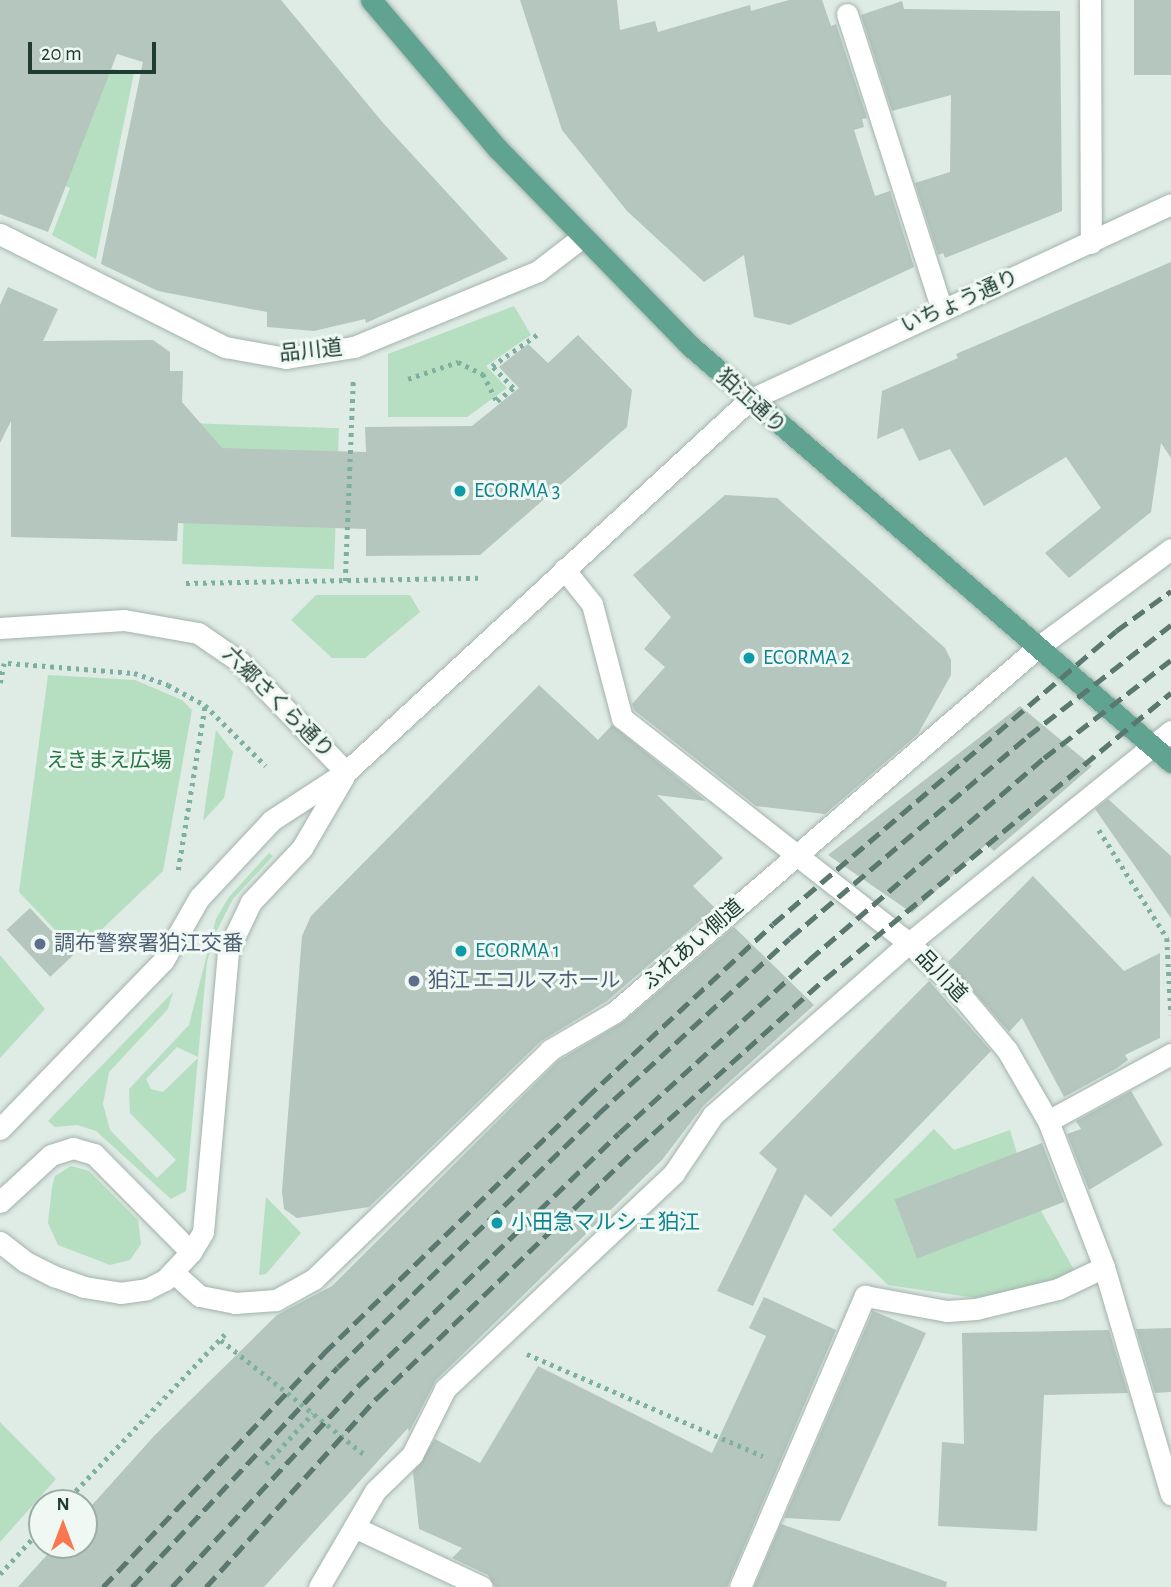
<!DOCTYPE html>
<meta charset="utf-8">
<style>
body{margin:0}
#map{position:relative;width:1171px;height:1587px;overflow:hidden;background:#dfebe5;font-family:"Alegreya Sans","Noto Sans JP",sans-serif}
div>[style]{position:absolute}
.green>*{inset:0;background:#b6dec0;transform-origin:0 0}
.building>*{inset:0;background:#b4c6be;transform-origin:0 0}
.path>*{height:4.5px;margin-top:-2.25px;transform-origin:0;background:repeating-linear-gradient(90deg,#7db0a0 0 3.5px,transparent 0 8.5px)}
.roads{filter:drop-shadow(0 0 2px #a2b3ac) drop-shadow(0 0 2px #a2b3ac)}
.minor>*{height:21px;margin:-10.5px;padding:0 10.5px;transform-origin:10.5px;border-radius:10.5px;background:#fff}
.major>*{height:21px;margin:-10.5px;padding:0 10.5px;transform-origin:10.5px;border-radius:10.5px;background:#60a391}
.rail>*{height:5px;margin-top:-2.5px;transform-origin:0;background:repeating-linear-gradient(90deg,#59786f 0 14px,transparent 0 21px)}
.dots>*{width:19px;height:19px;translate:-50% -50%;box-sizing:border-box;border:4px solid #eff8f3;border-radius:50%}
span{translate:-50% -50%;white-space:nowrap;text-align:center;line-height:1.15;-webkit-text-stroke:6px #eff8f3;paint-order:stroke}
.street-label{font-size:21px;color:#1f3c33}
.culture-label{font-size:21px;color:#0d838f}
.left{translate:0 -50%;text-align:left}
.park-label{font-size:21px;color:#277444}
.service-label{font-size:21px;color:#4e5e75}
.north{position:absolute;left:28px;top:1489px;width:70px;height:70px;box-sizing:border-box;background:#eff8f3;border:2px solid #9cada6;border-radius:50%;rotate:0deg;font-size:19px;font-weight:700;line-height:28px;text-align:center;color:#1f3c33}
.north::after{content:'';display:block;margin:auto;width:24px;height:32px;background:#f9764e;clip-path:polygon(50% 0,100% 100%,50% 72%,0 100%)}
.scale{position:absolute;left:28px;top:42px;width:128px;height:32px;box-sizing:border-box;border:4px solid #1f3c33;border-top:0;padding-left:9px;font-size:21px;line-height:24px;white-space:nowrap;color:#1f3c33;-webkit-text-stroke:5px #eff8f3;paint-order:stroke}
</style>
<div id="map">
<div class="green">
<div style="clip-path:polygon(103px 67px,134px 73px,96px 259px,52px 235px,70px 188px,13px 162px)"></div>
<div style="clip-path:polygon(514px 306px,531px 335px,486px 366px,507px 388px,467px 417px,388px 417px,388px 354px)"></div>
<div style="left:187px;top:423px;width:152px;height:141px;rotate:2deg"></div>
<div style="clip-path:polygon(316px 595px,410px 595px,420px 612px,365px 658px,332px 658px,291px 620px)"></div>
<div style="clip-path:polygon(48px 675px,135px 680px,182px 700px,192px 710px,163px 871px,77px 953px,19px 892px)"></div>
<div style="clip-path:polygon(216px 730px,233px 752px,224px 798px,203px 821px)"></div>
<div style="clip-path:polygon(269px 853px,273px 856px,233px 899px,215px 934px,207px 962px,198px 1057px,177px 1047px,146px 1079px,151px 1089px,163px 1092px,198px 1058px,186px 1191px,171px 1199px,96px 1131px,77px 1125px,55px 1127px,48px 1121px,173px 992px,168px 1009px,109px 1072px,103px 1104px,110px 1130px,157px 1178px,176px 1160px,130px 1113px,129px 1089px,189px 1025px,216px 919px,229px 897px)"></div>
<div style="clip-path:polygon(0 955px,45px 1009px,0 1058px)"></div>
<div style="clip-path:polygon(934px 1129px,954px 1150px,1010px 1130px,1026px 1184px,1078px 1277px,976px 1298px,888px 1285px,832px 1230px)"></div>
<div style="clip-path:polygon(71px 1166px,89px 1171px,138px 1220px,141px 1244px,130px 1260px,110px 1265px,58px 1245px,48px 1223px,52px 1187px,55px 1176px)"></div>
<div style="clip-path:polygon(266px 1197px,301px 1233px,266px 1274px,259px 1275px)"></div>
<div style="clip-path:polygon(0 1422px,56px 1479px,0 1542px)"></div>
</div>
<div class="building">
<div style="clip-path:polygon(0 0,281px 0,384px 124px,508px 259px,366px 323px,365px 319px,314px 331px,267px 327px,267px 312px,158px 291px,101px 264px,143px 62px,117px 54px,48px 232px,0 214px)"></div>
<div style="clip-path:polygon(520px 0,617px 0,620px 30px,655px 21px,658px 32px,750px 5px,751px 11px,789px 0,822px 0,831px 26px,836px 24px,867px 118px,862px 119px,864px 127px,854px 130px,875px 196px,890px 191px,914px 267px,790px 325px,754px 317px,744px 255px,704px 282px,627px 211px,562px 130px)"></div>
<div style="left:1134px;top:0;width:37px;height:75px"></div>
<div style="clip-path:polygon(902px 1px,904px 9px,1060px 11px,1062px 211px,945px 258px,943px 253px,938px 255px,915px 183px,950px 172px,951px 95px,892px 111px,861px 15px)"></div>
<div style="clip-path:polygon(1171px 262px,1171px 458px,1161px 443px,1151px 512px,1069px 578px,1045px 553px,1101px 508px,1066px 457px,984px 506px,950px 449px,919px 461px,903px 428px,877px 439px,882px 391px,958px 358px,956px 354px)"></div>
<div style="clip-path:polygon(8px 287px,58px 309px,43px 341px,153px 340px,170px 352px,170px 371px,183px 371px,182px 402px,222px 448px,366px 452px,365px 427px,472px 426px,519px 388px,499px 367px,528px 344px,548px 363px,578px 335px,632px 390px,627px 427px,480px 555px,366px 556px,366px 529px,178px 523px,177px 541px,11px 537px,11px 421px,0 443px,0 305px)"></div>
<div style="clip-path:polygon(725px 495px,777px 498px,945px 648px,951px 660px,951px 675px,918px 734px,825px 814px,756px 806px,634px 710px,632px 704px,665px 667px,644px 649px,671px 617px,633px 575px)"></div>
<div style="clip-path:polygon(539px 685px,598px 740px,612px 725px,706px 801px,657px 795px,723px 858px,693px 886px,715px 908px,607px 1001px,541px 1041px,369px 1207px,297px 1218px,284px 1209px,282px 1191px,302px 936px,311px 916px)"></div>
<div style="clip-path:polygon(1020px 706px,1092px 766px,994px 851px,987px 844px,912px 913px,828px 855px)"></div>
<div style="clip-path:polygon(1108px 799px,1171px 856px,1171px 918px,1095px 809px)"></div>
<div style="clip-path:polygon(1033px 876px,1124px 971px,1160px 953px,1160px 1038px,1125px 1055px,1128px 1060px,1117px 1068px,1064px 1097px,1022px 1018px,1009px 1032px,948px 962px)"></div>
<div style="left:30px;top:908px;width:64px;height:32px;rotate:47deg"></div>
<div style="clip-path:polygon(734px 927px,814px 1005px,704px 1105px,662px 1160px,436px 1380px,409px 1432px,408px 1428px,264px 1587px,18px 1587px,56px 1545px,84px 1545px,84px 1514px,155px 1435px,277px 1315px,332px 1286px,558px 1061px,623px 1022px)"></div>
<div style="clip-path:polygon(929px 981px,991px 1051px,831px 1217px,805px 1194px,753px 1306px,717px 1291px,777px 1169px,759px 1153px)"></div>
<div style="clip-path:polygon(1131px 1091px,1163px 1145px,1089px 1190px,1067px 1134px,1081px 1129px,1076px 1121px)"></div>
<div style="left:1042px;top:1143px;width:63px;height:158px;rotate:69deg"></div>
<div style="clip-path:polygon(764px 1297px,836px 1330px,727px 1587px,495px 1587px,488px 1575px,452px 1558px,462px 1548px,419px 1529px,413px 1472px,435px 1439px,480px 1463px,538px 1366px,712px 1453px,766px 1336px,749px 1328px)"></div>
<div style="clip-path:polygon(873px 1311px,926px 1333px,840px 1521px,784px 1518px)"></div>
<div style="clip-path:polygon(1171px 1328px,1171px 1392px,1155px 1393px,1136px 1329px)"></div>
<div style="clip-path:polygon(1109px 1330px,1128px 1393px,1044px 1395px,1037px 1531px,938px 1526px,942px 1442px,964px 1444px,962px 1333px)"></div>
<div style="clip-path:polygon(781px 1524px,947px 1582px,946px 1587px,754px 1587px)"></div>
</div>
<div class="path">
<div style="left:408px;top:379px;width:53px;rotate:-18.8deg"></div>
<div style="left:458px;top:362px;width:28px;rotate:26deg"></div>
<div style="left:483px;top:374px;width:30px;rotate:63deg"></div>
<div style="left:497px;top:401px;width:21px;rotate:-39deg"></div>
<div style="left:513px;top:388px;width:30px;rotate:-134deg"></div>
<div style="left:492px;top:366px;width:56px;rotate:-34.8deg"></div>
<div style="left:345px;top:581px;width:202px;rotate:-87.7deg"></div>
<div style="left:186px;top:583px;width:294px;rotate:-1deg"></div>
<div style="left:8px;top:663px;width:126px;rotate:4.5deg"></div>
<div style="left:134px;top:673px;width:36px;rotate:19deg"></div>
<div style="left:168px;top:685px;width:42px;rotate:28.4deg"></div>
<div style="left:205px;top:705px;width:86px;rotate:45deg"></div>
<div style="left:0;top:683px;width:20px;rotate:-79deg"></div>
<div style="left:1099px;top:830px;width:128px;rotate:57.8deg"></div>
<div style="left:1167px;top:938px;width:77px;rotate:87deg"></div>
<div style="left:178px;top:870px;width:167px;rotate:-80.7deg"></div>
<div style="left:221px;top:1340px;width:184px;rotate:38.6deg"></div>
<div style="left:527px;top:1354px;width:257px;rotate:23.4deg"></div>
<div style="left:266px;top:1464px;width:69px;rotate:-47.3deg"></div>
<div style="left:64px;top:1503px;width:233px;rotate:-46.4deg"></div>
<div style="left:0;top:1574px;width:62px;rotate:-47.6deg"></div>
</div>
<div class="roads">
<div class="minor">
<div style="left:1090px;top:0;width:243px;rotate:89.8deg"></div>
<div style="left:847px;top:14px;width:311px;rotate:72.2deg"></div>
<div style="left:0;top:234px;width:252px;rotate:26.7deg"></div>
<div style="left:225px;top:347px;width:62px;rotate:10.2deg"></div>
<div style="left:286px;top:358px;width:69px;rotate:-9.2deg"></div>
<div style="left:354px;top:347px;width:199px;rotate:-22.4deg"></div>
<div style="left:538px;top:271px;width:54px;rotate:-37.5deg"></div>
<div style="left:564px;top:569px;width:45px;rotate:51.3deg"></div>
<div style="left:592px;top:604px;width:118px;rotate:75.3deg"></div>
<div style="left:622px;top:718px;width:365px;rotate:38.1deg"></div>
<div style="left:909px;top:943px;width:57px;rotate:43.6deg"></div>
<div style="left:950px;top:982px;width:89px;rotate:50deg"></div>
<div style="left:1007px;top:1050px;width:82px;rotate:60deg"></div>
<div style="left:1048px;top:1121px;width:156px;rotate:69deg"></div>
<div style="left:1104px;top:1267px;width:237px;rotate:73.6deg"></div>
<div style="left:0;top:628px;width:124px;rotate:-3.7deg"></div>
<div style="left:124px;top:620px;width:75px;rotate:10deg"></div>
<div style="left:198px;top:633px;width:51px;rotate:34.6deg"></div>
<div style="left:240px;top:662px;width:153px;rotate:46.1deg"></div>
<div style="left:1048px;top:1121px;width:140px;rotate:-28.6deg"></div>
<div style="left:0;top:1129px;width:234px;rotate:-45.9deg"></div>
<div style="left:163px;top:961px;width:73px;rotate:-60.3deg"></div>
<div style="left:199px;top:898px;width:107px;rotate:-46.9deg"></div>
<div style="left:272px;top:820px;width:88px;rotate:-33deg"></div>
<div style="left:346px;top:772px;width:548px;rotate:-42.71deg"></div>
<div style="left:749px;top:400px;width:465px;rotate:-24.9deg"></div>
<div style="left:0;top:1202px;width:69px;rotate:-42.7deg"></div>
<div style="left:51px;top:1155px;width:23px;rotate:-18deg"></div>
<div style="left:73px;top:1148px;width:22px;rotate:16deg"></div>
<div style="left:94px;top:1154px;width:138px;rotate:45.3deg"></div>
<div style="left:0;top:1242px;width:31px;rotate:38deg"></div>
<div style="left:24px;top:1261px;width:34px;rotate:27deg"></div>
<div style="left:54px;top:1276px;width:32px;rotate:20deg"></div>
<div style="left:84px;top:1287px;width:36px;rotate:9deg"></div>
<div style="left:120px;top:1293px;width:27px;rotate:-8deg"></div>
<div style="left:147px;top:1289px;width:20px;rotate:-27deg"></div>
<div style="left:165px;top:1280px;width:38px;rotate:-47deg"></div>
<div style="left:191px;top:1252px;width:23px;rotate:-59deg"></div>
<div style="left:203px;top:1232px;width:283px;rotate:-84.9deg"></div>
<div style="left:228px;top:950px;width:53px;rotate:-64.4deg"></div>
<div style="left:251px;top:902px;width:74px;rotate:-46.6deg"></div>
<div style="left:302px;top:848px;width:83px;rotate:-59.7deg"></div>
<div style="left:173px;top:1272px;width:36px;rotate:42deg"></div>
<div style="left:200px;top:1296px;width:36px;rotate:11deg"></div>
<div style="left:235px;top:1303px;width:41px;rotate:-4.2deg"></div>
<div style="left:276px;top:1300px;width:43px;rotate:-28.9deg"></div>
<div style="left:314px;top:1279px;width:329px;rotate:-44.1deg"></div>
<div style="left:550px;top:1050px;width:75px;rotate:-30.3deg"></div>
<div style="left:615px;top:1012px;width:559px;rotate:-40.79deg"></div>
<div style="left:1038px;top:647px;width:165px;rotate:-36.4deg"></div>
<div style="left:354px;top:1527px;width:141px;rotate:25.1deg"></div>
<div style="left:319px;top:1587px;width:111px;rotate:-59.7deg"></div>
<div style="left:375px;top:1491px;width:52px;rotate:-44.2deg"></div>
<div style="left:412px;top:1455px;width:74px;rotate:-63.4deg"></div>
<div style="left:445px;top:1389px;width:315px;rotate:-43.3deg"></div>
<div style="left:674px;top:1173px;width:70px;rotate:-56.1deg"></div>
<div style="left:713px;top:1115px;width:261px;rotate:-41.3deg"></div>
<div style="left:909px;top:943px;width:337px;rotate:-39deg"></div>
<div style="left:740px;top:1587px;width:317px;rotate:-66.8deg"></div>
<div style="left:865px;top:1296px;width:83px;rotate:10.4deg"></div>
<div style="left:947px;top:1311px;width:29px;rotate:-4deg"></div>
<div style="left:976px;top:1309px;width:84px;rotate:-13.7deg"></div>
<div style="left:1058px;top:1289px;width:51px;rotate:-25.6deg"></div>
</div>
<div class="major">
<div style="left:371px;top:0;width:196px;rotate:49.6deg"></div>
<div style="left:498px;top:149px;width:272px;rotate:45.7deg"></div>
<div style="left:688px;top:344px;width:639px;rotate:40.87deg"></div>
</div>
</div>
<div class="rail">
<div style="left:103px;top:1587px;width:322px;rotate:-46.6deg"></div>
<div style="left:324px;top:1353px;width:366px;rotate:-44.2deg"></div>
<div style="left:586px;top:1098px;width:255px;rotate:-42.9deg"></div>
<div style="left:773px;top:924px;width:451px;rotate:-40.5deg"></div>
<div style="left:1116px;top:631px;width:68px;rotate:-36deg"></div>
<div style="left:132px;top:1587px;width:301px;rotate:-46.9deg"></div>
<div style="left:338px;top:1367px;width:363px;rotate:-44.2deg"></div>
<div style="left:598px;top:1114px;width:260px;rotate:-42.5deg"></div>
<div style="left:790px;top:938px;width:312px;rotate:-40.3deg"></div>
<div style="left:1028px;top:736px;width:181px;rotate:-37.8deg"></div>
<div style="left:172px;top:1587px;width:274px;rotate:-47.2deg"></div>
<div style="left:358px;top:1386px;width:363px;rotate:-44.1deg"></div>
<div style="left:619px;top:1133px;width:257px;rotate:-42.3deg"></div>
<div style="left:809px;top:960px;width:310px;rotate:-40.7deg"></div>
<div style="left:1044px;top:758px;width:160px;rotate:-37.7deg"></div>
<div style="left:206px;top:1587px;width:255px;rotate:-47.9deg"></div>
<div style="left:377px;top:1398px;width:361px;rotate:-43.9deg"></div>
<div style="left:637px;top:1148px;width:253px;rotate:-42deg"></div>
<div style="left:825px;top:979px;width:449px;rotate:-39.6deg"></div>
</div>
<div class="dots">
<div style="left:460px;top:491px;background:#0f9aa8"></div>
<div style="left:749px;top:658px;background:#0f9aa8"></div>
<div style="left:40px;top:944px;background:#5c6f8a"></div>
<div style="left:461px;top:951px;background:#0f9aa8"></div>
<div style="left:414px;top:981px;background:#5c6f8a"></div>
<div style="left:497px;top:1223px;background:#0f9aa8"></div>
</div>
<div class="street-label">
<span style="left:960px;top:302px;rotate:-24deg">いちょう通り</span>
<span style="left:311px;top:351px;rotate:-6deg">品川道</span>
<span style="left:751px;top:402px;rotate:42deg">狛江通り</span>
<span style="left:278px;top:703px;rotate:45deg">六郷さくら通り</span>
<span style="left:693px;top:945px;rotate:-41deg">ふれあい側道</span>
<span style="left:941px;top:976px;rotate:46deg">品川道</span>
</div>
<div class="culture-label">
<span class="left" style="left:474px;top:491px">ECORMA 3</span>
<span class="left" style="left:763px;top:658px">ECORMA 2</span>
<span class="left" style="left:475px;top:951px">ECORMA 1</span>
<span class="left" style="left:511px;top:1223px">小田急マルシェ狛江</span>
</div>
<div class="park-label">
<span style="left:109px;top:761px">えきまえ広場</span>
</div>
<div class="service-label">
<span class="left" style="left:54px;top:944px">調布警察署狛江交番</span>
<span class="left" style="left:428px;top:981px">狛江 エコルマホール</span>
</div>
<div class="north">N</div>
<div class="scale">20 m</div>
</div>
